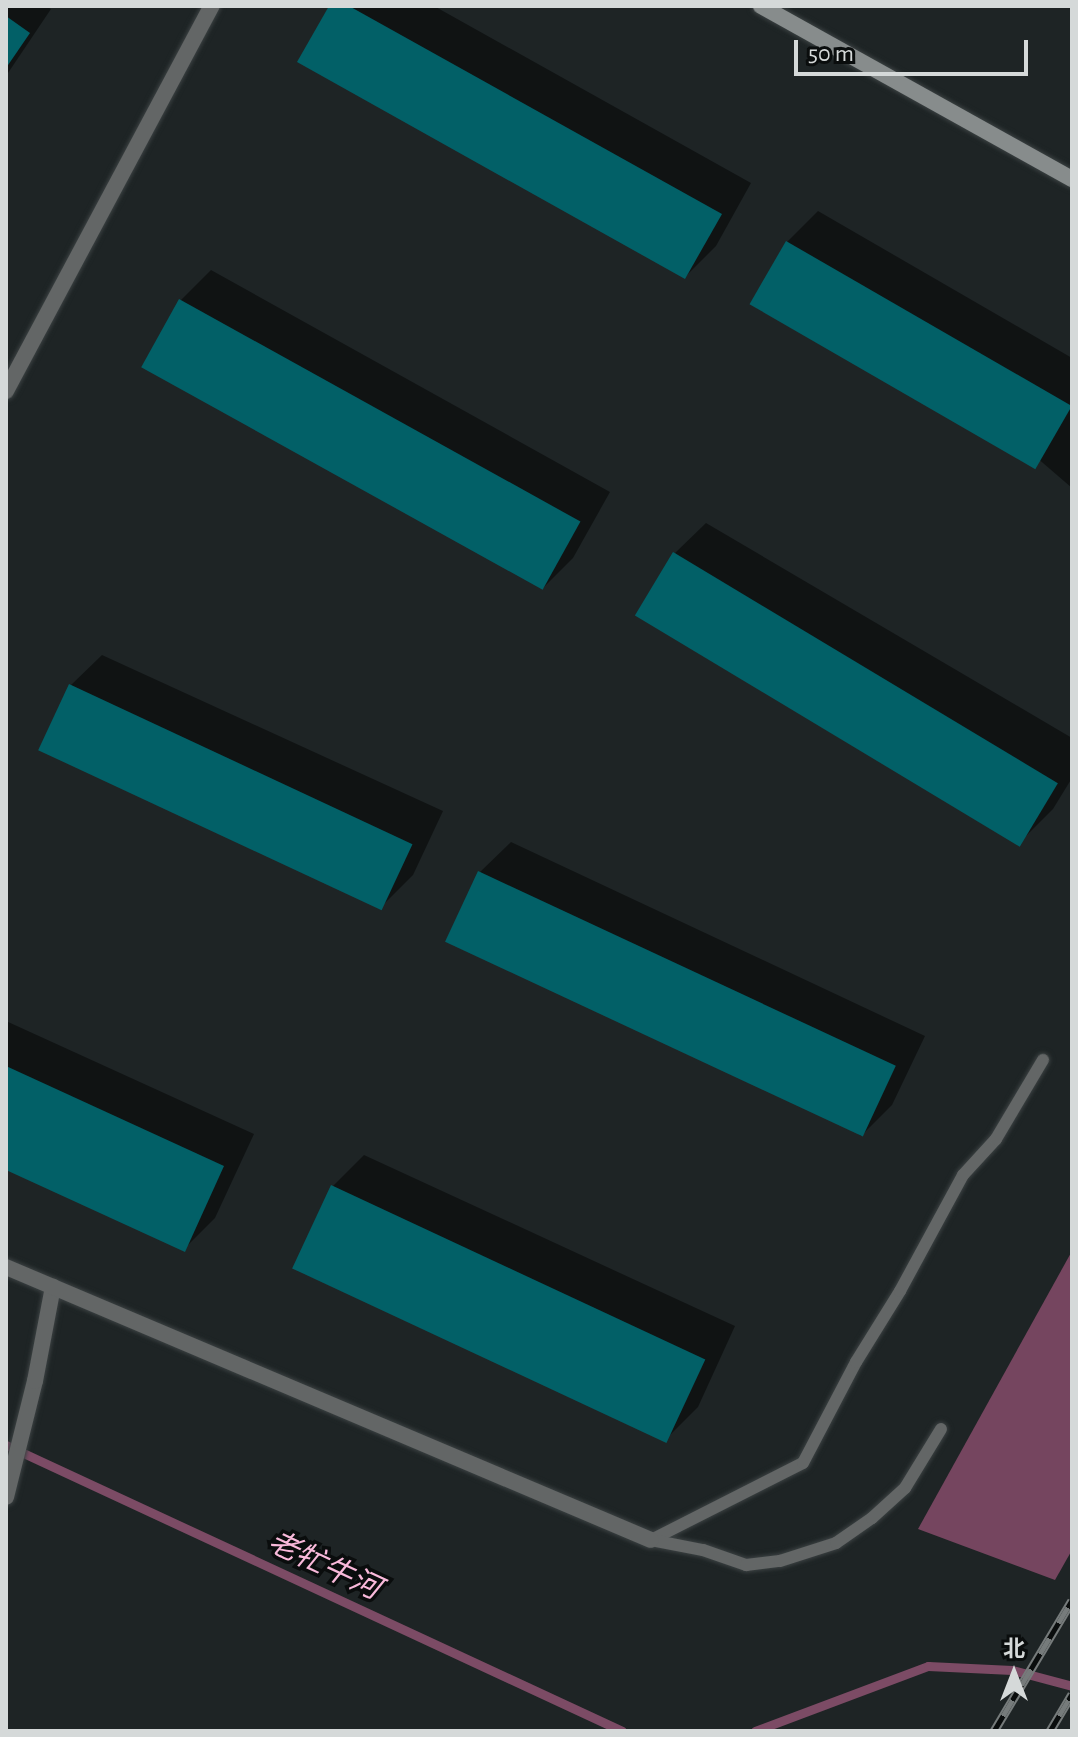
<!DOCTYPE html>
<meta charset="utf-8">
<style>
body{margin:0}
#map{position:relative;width:1078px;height:1737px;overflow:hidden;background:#1e2425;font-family:"Alegreya Sans","Noto Sans SC",sans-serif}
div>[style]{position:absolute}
.forest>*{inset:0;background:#75455f}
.shadow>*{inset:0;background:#0007}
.stream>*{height:9px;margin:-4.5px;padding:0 4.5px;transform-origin:4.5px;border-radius:4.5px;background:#7c4b65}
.building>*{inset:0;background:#026067;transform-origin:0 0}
.roads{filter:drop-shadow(0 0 2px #3b4142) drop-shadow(0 0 2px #3b4142)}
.service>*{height:12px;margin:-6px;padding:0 6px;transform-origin:6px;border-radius:6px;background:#636666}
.minor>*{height:16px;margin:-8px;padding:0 8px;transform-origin:8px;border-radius:8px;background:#636666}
.tertiary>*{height:16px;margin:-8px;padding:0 8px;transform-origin:8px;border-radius:8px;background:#636666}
.secondary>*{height:16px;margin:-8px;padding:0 8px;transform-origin:8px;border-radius:8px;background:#878c8c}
.rail>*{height:9px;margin-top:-4.5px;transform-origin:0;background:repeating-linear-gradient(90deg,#0a0d0d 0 18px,#767b7b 0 36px);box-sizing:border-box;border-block:2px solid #767b7b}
span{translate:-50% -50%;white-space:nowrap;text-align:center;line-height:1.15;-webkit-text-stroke:7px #0a0d0d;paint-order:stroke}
.water-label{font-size:30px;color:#f9b9da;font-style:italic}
.frame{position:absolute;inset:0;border:8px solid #d5d9d9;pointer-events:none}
.north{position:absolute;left:974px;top:1633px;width:80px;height:80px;-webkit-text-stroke:6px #0a0d0d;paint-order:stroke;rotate:0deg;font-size:22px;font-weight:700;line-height:32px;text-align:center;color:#d5d9d9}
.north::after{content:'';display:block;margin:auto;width:28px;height:36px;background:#d5d9d9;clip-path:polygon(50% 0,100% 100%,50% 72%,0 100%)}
.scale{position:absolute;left:794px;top:40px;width:234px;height:36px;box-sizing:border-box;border:4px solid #d5d9d9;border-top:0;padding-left:10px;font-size:24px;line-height:28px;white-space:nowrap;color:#d5d9d9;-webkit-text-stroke:6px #0a0d0d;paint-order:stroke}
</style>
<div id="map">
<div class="forest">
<div style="clip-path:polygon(1072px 1251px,1072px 1550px,1055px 1580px,918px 1529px)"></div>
</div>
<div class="shadow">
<div style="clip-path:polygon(6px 6px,46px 6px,51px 9px,6px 76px)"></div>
<div style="clip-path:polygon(331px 6px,434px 6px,751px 183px,716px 246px,685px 277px)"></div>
<div style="clip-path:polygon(818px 211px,1072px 358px,1072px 488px,787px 242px)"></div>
<div style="clip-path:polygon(211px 270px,610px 492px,573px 558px,542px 589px,180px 301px)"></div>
<div style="clip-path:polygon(706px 523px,1072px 738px,1072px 778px,1053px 809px,1022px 840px,675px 553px)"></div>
<div style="clip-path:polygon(102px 655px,443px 811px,413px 875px,382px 906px,71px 685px)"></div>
<div style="clip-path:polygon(511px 842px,925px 1036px,892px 1105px,861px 1136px,480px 872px)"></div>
<div style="clip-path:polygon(6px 1021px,254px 1134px,215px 1218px,184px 1249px,6px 1168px)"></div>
<div style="clip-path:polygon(364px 1155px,735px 1326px,698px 1407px,667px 1438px,333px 1186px)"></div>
</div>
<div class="stream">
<div style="left:6px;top:1445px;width:679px;rotate:24.9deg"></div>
<div style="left:755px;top:1731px;width:185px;rotate:-20.6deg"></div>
<div style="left:928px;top:1666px;width:84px;rotate:2.7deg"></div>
<div style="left:1012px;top:1670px;width:62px;rotate:14.9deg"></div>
</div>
<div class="building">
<div style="clip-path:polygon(329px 6px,349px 6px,722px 214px,685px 279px,297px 62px)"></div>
<div style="clip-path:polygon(6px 16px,30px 33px,6px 68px)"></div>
<div style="left:786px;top:241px;width:330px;height:73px;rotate:30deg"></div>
<div style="left:179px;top:299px;width:459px;height:78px;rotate:29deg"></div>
<div style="left:673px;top:552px;width:449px;height:74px;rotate:31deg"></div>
<div style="left:69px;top:684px;width:379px;height:73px;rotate:25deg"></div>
<div style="left:478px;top:871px;width:461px;height:78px;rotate:25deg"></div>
<div style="clip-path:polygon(6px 1066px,224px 1166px,185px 1252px,6px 1170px)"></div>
<div style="left:331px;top:1185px;width:413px;height:92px;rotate:25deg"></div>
</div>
<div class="roads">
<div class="service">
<div style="left:651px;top:1540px;width:170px;rotate:-26.9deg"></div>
<div style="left:803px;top:1463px;width:114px;rotate:-62.3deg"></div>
<div style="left:856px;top:1362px;width:84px;rotate:-58.2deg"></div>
<div style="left:900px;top:1291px;width:132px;rotate:-61.5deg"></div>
<div style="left:963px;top:1175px;width:49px;rotate:-47.5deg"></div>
<div style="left:996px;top:1139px;width:92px;rotate:-59.3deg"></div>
<div style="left:651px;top:1540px;width:53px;rotate:10.9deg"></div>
<div style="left:703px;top:1550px;width:46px;rotate:19.2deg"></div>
<div style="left:746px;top:1565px;width:34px;rotate:-7deg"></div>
<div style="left:780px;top:1561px;width:59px;rotate:-17.8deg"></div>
<div style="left:836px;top:1543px;width:44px;rotate:-34.8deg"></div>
<div style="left:872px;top:1518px;width:45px;rotate:-42.3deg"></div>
<div style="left:905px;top:1488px;width:69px;rotate:-58.6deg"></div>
</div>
<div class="minor">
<div style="left:6px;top:1497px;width:120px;rotate:-76deg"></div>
<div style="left:35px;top:1381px;width:96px;rotate:-79.2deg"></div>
</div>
<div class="tertiary">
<div style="left:6px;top:391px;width:437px;rotate:-61.9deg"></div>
<div style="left:6px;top:1267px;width:700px;rotate:22.94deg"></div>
</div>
<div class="secondary">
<div style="left:761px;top:6px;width:356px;rotate:29.1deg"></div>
</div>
</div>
<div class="rail">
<div style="left:994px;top:1731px;width:152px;rotate:-59.2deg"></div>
<div style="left:1050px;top:1731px;width:43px;rotate:-59.3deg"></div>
</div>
<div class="water-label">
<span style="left:324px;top:1566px;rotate:25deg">老牤牛河</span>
</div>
<div class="frame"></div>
<div class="north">北</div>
<div class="scale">50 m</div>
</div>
